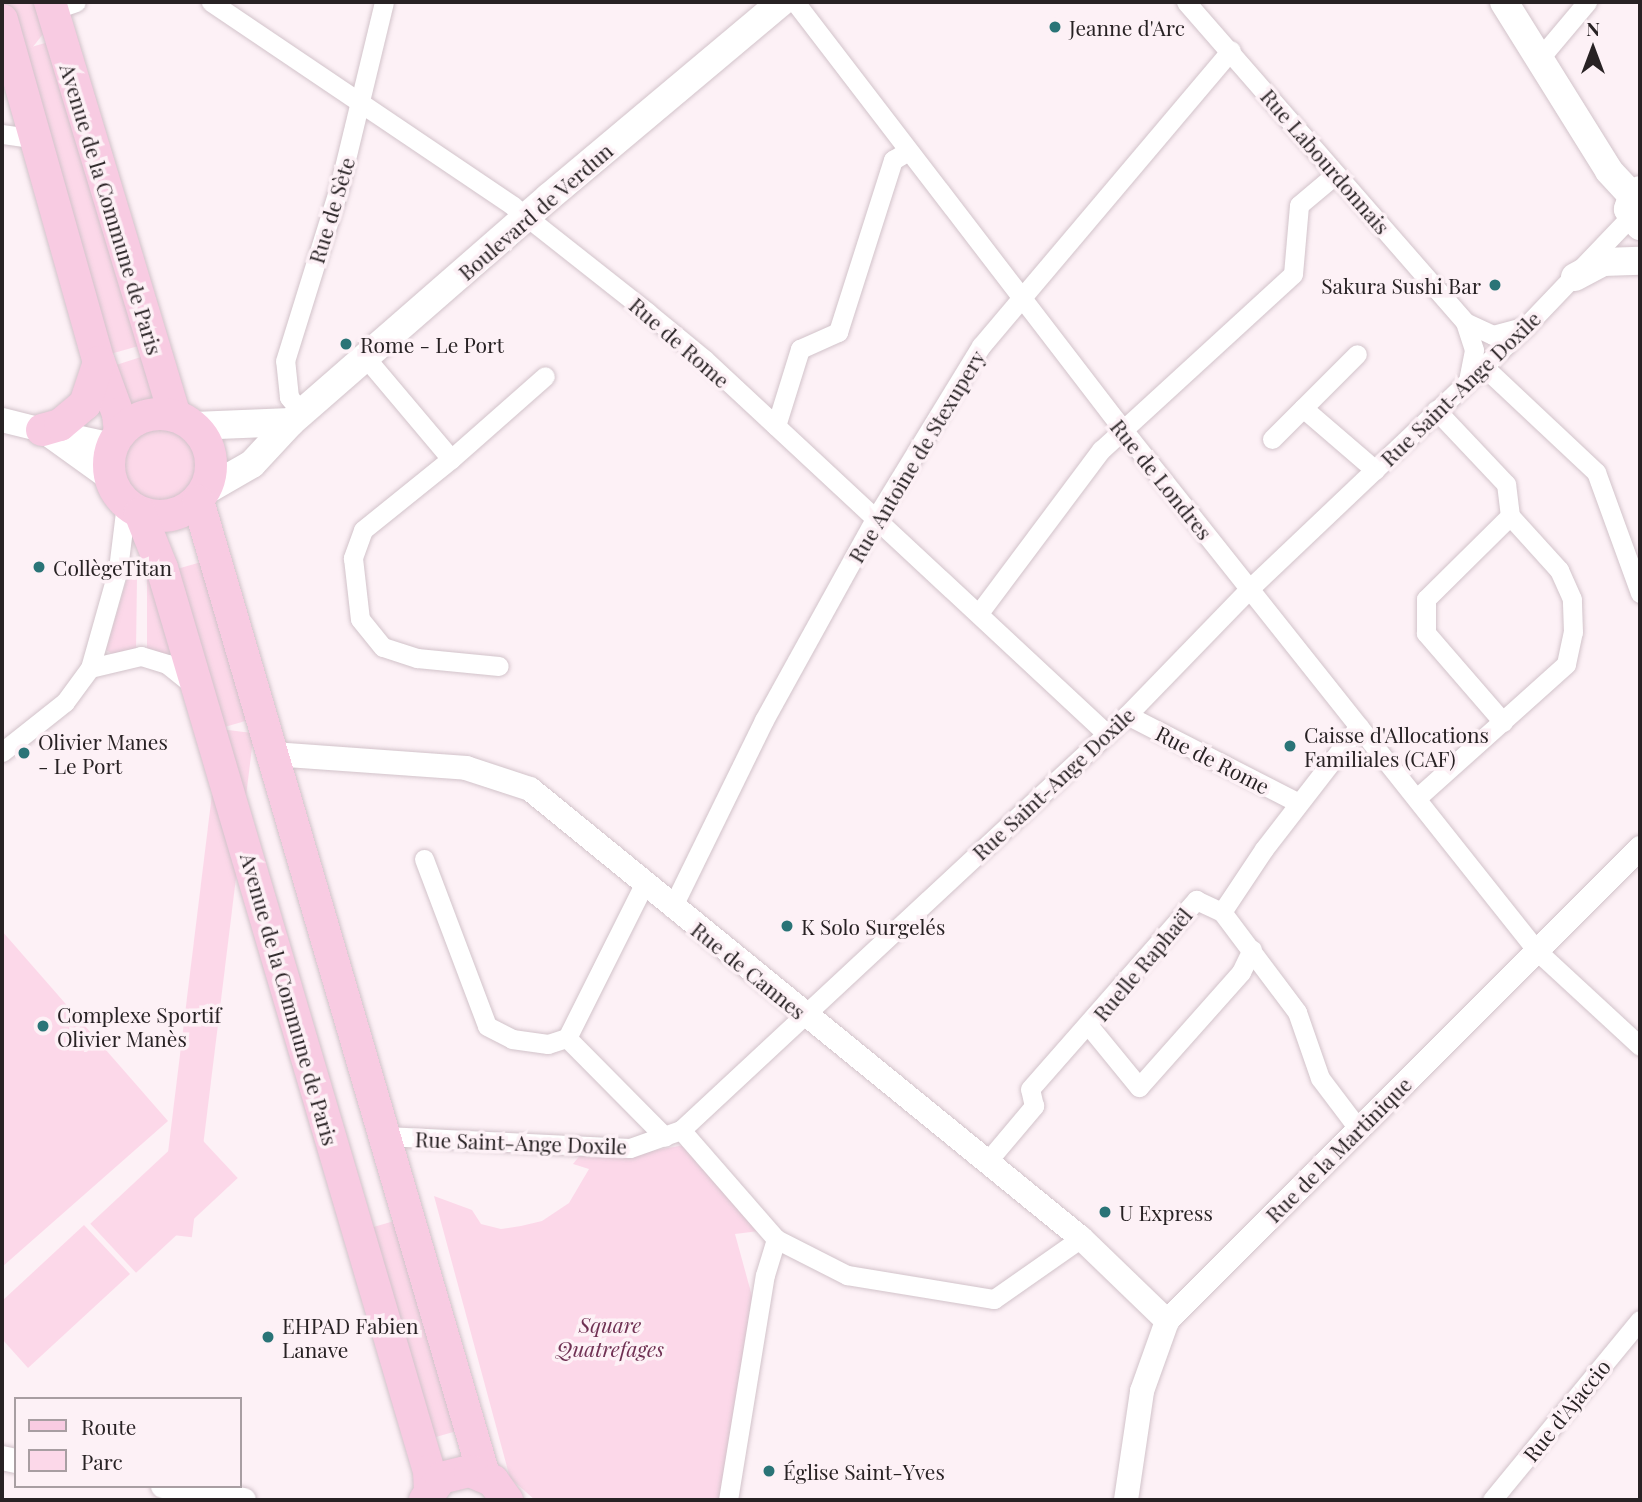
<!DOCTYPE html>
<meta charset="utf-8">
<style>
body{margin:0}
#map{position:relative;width:1642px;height:1502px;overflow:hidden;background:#fdf1f6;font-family:"Playfair Display",serif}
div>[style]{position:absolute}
.green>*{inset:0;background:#fcd8e9;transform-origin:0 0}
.round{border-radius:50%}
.roads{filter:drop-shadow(0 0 2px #d2c3ca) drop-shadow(0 0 2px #d2c3ca)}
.minor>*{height:19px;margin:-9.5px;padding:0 9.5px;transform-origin:9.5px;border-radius:9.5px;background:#fff}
.tertiary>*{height:24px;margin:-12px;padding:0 12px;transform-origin:12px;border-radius:12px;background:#fff}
.secondary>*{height:28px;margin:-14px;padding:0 14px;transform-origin:14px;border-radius:14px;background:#fff}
.primary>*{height:32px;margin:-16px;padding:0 16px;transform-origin:16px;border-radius:16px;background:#f8cbe2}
.primary>.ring{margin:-16px;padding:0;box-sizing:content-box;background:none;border:32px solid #f8cbe2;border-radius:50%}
.dots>*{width:19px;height:19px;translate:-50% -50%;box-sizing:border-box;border:4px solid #fdf1f6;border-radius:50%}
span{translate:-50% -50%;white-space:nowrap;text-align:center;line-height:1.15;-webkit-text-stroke:7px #fdf1f6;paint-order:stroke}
.poi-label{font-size:21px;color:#282224}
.left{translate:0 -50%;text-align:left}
.right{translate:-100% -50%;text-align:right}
.street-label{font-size:21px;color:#282224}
.park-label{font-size:21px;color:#6f3153;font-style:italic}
.frame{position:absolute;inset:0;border:4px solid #282224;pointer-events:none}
.legend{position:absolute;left:14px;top:1397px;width:228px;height:91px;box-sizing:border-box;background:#fdf1f6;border:2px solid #a89ea2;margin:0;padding:9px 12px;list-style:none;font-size:21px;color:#282224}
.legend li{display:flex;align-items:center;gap:14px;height:35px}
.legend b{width:35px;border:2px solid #a89ea2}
.north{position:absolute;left:1558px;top:14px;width:70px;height:70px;-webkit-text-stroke:5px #fdf1f6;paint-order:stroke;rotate:0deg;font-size:19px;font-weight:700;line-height:28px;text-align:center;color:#282224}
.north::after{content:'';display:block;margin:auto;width:24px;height:32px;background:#282224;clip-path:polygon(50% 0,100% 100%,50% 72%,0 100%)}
</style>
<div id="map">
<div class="green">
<div style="clip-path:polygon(4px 2px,39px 2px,47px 29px,21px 62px)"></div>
<div style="left:52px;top:41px;width:317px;height:44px;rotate:74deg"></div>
<div style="clip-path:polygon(144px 356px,155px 392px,147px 405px,126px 412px,113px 366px)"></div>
<div class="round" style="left:120px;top:425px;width:82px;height:82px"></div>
<div style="left:205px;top:561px;width:165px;height:34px;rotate:74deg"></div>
<div style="clip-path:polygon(156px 574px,180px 659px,147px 650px,147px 576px)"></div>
<div style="clip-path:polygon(128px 575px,137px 578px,136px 650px,114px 655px,106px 650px)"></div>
<div style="left:220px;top:729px;width:34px;height:508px;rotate:7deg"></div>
<div style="clip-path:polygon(2px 931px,168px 1121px,2px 1267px)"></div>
<div style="left:192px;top:1129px;width:67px;height:139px;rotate:47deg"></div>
<div style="clip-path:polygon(684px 1145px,759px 1231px,735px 1234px,752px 1296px,721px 1500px,535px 1500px,510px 1478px,434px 1196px,472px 1210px,481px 1224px,501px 1229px,521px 1226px,542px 1221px,569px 1203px,589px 1169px,573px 1164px,581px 1154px,630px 1155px)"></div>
<div style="left:398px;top:1220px;width:219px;height:34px;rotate:74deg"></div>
<div style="clip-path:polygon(84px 1225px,130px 1274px,28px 1368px,2px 1339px,2px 1301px)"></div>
</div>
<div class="roads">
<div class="minor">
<div style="left:211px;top:2px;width:364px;rotate:34deg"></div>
<div style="left:513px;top:206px;width:171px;rotate:38.3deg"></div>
<div style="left:647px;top:312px;width:74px;rotate:39.5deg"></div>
<div style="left:704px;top:359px;width:550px;rotate:42.94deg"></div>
<div style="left:795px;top:2px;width:541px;rotate:52.52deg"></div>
<div style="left:1124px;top:431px;width:664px;rotate:51.54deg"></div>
<div style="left:1537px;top:951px;width:140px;rotate:42.7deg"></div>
<div style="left:1186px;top:2px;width:425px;rotate:48.9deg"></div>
<div style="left:1465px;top:322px;width:29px;rotate:72deg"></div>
<div style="left:1474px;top:350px;width:31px;rotate:101deg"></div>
<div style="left:53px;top:10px;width:24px;rotate:-19deg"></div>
<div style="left:1539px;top:59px;width:75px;rotate:-49.9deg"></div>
<div style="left:2px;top:134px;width:34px;rotate:8deg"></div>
<div style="left:1465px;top:322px;width:31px;rotate:25deg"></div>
<div style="left:1493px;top:335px;width:31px;rotate:-15deg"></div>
<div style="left:366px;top:358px;width:132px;rotate:49.9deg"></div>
<div style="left:451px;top:459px;width:113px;rotate:141.1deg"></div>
<div style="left:363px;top:530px;width:30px;rotate:110deg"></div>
<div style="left:353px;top:558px;width:61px;rotate:83.5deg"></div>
<div style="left:360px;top:619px;width:36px;rotate:51deg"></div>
<div style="left:383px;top:647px;width:36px;rotate:18deg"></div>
<div style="left:417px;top:658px;width:82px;rotate:5.6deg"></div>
<div style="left:1483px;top:366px;width:155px;rotate:43.2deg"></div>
<div style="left:1596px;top:472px;width:129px;rotate:70deg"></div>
<div style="left:1303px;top:408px;width:95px;rotate:40.7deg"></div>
<div style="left:302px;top:413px;width:21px;rotate:-129deg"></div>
<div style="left:289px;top:397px;width:36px;rotate:-96deg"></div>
<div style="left:285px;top:361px;width:181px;rotate:-72.7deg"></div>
<div style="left:339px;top:188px;width:191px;rotate:-76.4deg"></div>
<div style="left:776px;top:426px;width:81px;rotate:-72.7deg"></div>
<div style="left:800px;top:349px;width:42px;rotate:-24.1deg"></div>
<div style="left:838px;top:332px;width:181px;rotate:-72.3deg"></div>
<div style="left:893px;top:160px;width:17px;rotate:-31deg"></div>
<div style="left:1272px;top:439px;width:120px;rotate:-45deg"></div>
<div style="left:451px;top:459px;width:125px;rotate:-41.4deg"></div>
<div style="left:979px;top:613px;width:204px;rotate:-53.2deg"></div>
<div style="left:1101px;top:450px;width:260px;rotate:-42.5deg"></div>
<div style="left:1293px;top:274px;width:69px;rotate:-85deg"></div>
<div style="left:1299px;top:205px;width:48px;rotate:-40deg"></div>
<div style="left:90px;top:668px;width:52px;rotate:-13.2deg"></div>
<div style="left:141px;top:656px;width:27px;rotate:17deg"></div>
<div style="left:167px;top:664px;width:38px;rotate:39deg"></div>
<div style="left:1127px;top:715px;width:193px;rotate:27.1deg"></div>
<div style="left:1503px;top:722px;width:118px;rotate:-130.9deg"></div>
<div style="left:1426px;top:633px;width:34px;rotate:-90deg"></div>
<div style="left:1426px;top:599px;width:118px;rotate:-44.7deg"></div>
<div style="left:2px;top:752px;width:80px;rotate:-38.4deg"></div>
<div style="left:65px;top:702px;width:42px;rotate:-53.7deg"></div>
<div style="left:90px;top:668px;width:103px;rotate:-74.2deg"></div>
<div style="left:118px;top:569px;width:65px;rotate:-83deg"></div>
<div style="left:1418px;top:797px;width:199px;rotate:-41.9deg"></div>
<div style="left:1566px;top:664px;width:33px;rotate:-78deg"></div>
<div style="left:1573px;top:632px;width:33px;rotate:-92deg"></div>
<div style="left:1572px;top:599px;width:32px;rotate:-114deg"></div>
<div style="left:1559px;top:570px;width:73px;rotate:-132.2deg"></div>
<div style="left:1510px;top:516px;width:32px;rotate:-97deg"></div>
<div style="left:1506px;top:484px;width:102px;rotate:-133.4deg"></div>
<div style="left:424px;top:859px;width:178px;rotate:69.3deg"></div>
<div style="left:487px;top:1026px;width:28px;rotate:27deg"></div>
<div style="left:512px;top:1039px;width:36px;rotate:8deg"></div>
<div style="left:548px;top:1044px;width:20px;rotate:-18deg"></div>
<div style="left:567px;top:1038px;width:139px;rotate:45.3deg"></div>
<div style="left:672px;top:908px;width:209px;rotate:-63.9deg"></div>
<div style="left:764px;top:720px;width:230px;rotate:-61.1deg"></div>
<div style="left:875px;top:519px;width:203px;rotate:-58.5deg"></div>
<div style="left:981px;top:346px;width:387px;rotate:-49.8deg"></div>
<div style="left:1222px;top:912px;width:125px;rotate:53.1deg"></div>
<div style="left:1297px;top:1012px;width:70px;rotate:70.8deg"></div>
<div style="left:1320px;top:1078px;width:61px;rotate:52.9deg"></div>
<div style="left:1089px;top:1026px;width:79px;rotate:50.7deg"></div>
<div style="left:1139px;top:1087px;width:154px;rotate:-48.4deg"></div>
<div style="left:1241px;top:972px;width:25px;rotate:-64deg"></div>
<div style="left:567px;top:1038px;width:172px;rotate:-63.4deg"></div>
<div style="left:681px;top:1130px;width:145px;rotate:48.9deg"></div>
<div style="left:776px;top:1239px;width:80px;rotate:26.9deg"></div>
<div style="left:847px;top:1275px;width:149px;rotate:9.3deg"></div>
<div style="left:994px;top:1299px;width:106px;rotate:-35deg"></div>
<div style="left:385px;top:1136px;width:245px;rotate:2.8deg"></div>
<div style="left:630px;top:1148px;width:54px;rotate:-19.4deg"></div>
<div style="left:681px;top:1130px;width:609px;rotate:-42.94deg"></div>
<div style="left:1127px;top:715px;width:177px;rotate:-45.9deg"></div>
<div style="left:1250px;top:588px;width:381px;rotate:-43.5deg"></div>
<div style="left:1526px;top:326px;width:151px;rotate:-46.3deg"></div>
<div style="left:986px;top:1163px;width:75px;rotate:-49.9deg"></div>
<div style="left:1034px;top:1106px;width:17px;rotate:-103deg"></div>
<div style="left:1030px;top:1089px;width:252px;rotate:-48.7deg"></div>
<div style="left:1196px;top:900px;width:29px;rotate:25deg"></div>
<div style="left:1222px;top:912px;width:76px;rotate:-56.3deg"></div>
<div style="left:1264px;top:849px;width:155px;rotate:-52.3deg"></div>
<div style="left:728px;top:1500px;width:228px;rotate:-80.7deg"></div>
<div style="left:765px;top:1275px;width:38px;rotate:-73deg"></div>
<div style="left:1492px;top:1500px;width:233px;rotate:-50.6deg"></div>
</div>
<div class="tertiary">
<div style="left:2px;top:420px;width:41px;rotate:14deg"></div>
<div style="left:42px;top:430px;width:84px;rotate:35.8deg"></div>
<div style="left:53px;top:432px;width:61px;rotate:12.2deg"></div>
<div style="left:273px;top:754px;width:194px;rotate:4.1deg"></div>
<div style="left:466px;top:768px;width:67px;rotate:18.2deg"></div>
<div style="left:530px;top:789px;width:711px;rotate:39.18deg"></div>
<div style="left:1081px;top:1238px;width:120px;rotate:44deg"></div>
<div style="left:2px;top:1458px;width:14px;rotate:12deg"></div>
<div style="left:163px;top:1486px;width:82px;rotate:9.8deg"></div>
<div style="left:1126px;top:1500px;width:110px;rotate:-81.6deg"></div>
<div style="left:1142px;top:1391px;width:74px;rotate:-70.3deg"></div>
<div style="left:1167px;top:1321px;width:669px;rotate:-45deg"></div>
</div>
<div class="secondary">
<div style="left:1504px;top:2px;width:199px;rotate:58.1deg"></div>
<div style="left:1609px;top:171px;width:34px;rotate:47deg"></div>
<div style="left:1640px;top:190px;width:10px;rotate:143deg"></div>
<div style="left:1632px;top:196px;width:14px;rotate:107deg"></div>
<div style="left:1628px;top:209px;width:21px;rotate:55deg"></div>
<div style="left:1575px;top:277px;width:32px;rotate:-28deg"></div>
<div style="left:1603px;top:262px;width:37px;rotate:-2deg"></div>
<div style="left:194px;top:426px;width:97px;rotate:-2.4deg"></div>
<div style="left:205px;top:491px;width:54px;rotate:-29.9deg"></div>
<div style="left:252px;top:464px;width:57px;rotate:-47.1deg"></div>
<div style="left:291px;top:422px;width:342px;rotate:-41.1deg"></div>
<div style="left:549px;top:197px;width:303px;rotate:-40deg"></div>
</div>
<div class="primary">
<div style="left:50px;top:2px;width:432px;rotate:73.2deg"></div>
<div style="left:2px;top:20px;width:355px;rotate:74.2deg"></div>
<div style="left:99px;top:362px;width:55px;rotate:69.9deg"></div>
<div style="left:118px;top:414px;width:19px;rotate:84deg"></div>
<div class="ring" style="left:109px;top:414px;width:70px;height:70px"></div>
<div style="left:42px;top:430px;width:19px;rotate:-16deg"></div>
<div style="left:60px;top:425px;width:33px;rotate:-40deg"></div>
<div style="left:85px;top:404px;width:44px;rotate:-71.6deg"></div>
<div style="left:198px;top:501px;width:1015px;rotate:73.64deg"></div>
<div style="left:140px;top:513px;width:59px;rotate:68.2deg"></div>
<div style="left:162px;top:568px;width:942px;rotate:73.53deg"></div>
<div style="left:429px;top:1471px;width:18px;rotate:87deg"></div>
<div style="left:425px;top:1500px;width:27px;rotate:-54deg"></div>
<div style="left:441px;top:1478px;width:30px;rotate:-14deg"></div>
<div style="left:470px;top:1471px;width:25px;rotate:23deg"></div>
<div style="left:493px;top:1481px;width:24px;rotate:54deg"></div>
</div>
</div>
<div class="dots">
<div style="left:1055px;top:27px;background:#2a7477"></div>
<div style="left:1495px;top:285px;background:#2a7477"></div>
<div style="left:346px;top:344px;background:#2a7477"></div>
<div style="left:39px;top:567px;background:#2a7477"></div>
<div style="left:1290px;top:746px;background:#2a7477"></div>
<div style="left:24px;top:753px;background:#2a7477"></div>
<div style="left:787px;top:926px;background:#2a7477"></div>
<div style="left:43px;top:1026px;background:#2a7477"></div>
<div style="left:1105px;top:1212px;background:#2a7477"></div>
<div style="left:268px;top:1337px;background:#2a7477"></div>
<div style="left:769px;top:1471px;background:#2a7477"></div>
</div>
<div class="poi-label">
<span class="left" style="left:1069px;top:27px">Jeanne d'Arc</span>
<span class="right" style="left:1481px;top:285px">Sakura Sushi Bar</span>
<span class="left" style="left:360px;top:344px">Rome - Le Port</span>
<span class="left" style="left:53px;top:567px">CollègeTitan</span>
<span class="left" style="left:1304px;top:746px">Caisse d'Allocations<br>Familiales (CAF)</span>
<span class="left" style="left:38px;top:753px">Olivier Manes<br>- Le Port</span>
<span class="left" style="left:801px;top:926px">K Solo Surgelés</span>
<span class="left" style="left:57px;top:1026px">Complexe Sportif<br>Olivier Manès</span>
<span class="left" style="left:1119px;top:1212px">U Express</span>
<span class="left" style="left:282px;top:1337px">EHPAD Fabien<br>Lanave</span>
<span class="left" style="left:783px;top:1471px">Église Saint-Yves</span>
</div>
<div class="street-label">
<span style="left:1326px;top:161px;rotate:49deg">Rue Labourdonnais</span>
<span style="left:112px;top:209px;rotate:73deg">Avenue de la Commune de Paris</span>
<span style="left:331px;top:210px;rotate:-73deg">Rue de Sète</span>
<span style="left:535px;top:211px;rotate:-41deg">Boulevard de Verdun</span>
<span style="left:680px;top:342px;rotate:41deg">Rue de Rome</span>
<span style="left:1460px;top:388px;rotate:-44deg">Rue Saint-Ange Doxile</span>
<span style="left:916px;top:456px;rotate:-59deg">Rue Antoine de Stexupery</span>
<span style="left:1162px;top:479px;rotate:51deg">Rue de Londres</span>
<span style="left:1213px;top:759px;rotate:27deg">Rue de Rome</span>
<span style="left:1053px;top:783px;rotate:-43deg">Rue Saint-Ange Doxile</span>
<span style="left:1142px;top:964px;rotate:-50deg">Ruelle Raphaël</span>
<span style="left:749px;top:970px;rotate:39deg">Rue de Cannes</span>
<span style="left:290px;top:999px;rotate:74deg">Avenue de la Commune de Paris</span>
<span style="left:521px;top:1142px;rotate:2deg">Rue Saint-Ange Doxile</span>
<span style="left:1338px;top:1149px;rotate:-45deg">Rue de la Martinique</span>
<span style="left:1566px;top:1410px;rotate:-51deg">Rue d'Ajaccio</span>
</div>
<div class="park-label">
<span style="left:610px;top:1336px">Square<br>Quatrefages</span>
</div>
<div class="frame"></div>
<ul class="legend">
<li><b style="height:9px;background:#f8cbe2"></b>Route</li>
<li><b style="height:19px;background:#fcd8e9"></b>Parc</li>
</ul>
<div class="north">N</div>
</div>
